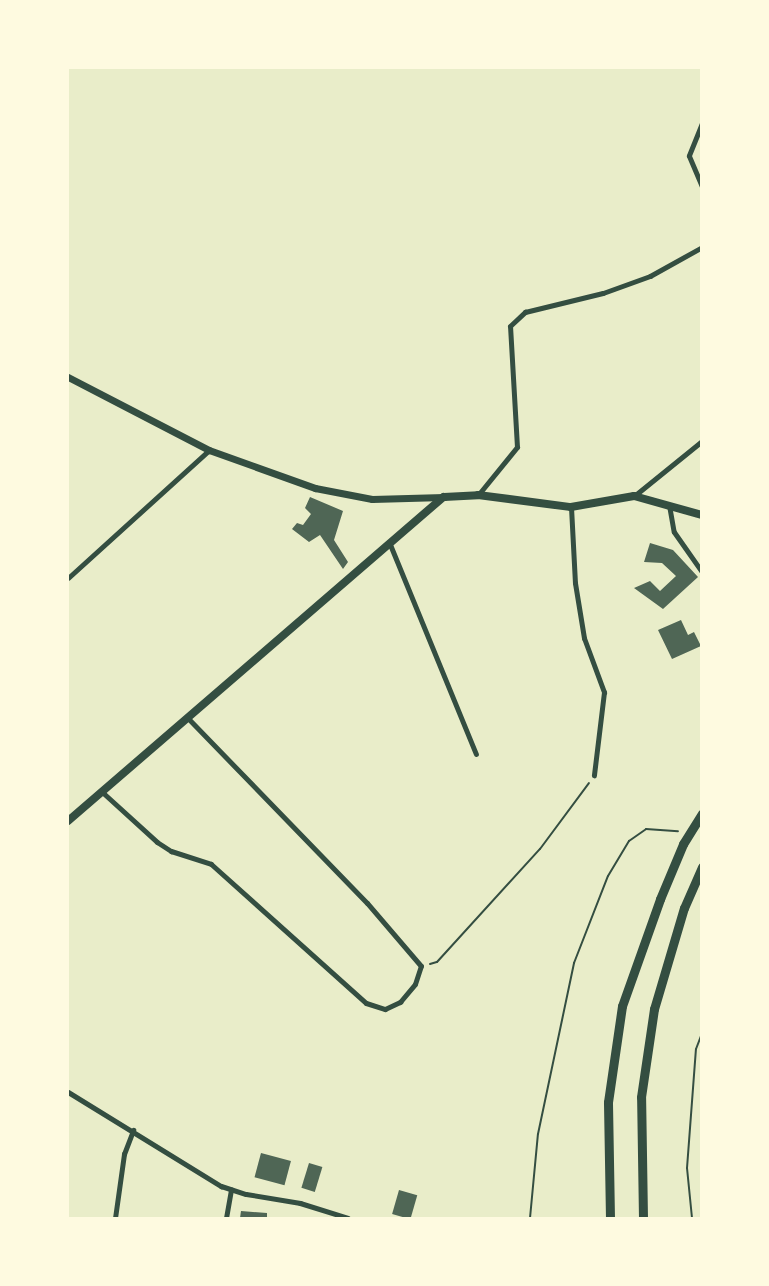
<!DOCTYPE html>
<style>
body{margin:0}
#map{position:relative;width:769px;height:1286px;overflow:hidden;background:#e9edc9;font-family:"Space Grotesk",sans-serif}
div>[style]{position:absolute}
.building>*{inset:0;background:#4f6655;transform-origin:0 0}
.path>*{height:2px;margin:-1px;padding:0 1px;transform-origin:1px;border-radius:1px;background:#344e41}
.minor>*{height:5px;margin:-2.5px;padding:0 2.5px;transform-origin:2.5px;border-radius:2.5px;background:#344e41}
.tertiary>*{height:7px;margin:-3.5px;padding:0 3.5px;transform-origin:3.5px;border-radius:3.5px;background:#344e41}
.secondary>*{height:8px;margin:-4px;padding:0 4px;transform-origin:4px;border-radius:4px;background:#344e41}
.motorway>*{height:9px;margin:-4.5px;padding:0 4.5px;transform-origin:4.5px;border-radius:4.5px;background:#344e41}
span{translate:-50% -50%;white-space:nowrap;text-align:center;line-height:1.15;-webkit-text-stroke:5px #fefae0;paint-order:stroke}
.frame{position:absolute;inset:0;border:69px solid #fefae0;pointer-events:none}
</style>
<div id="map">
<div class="building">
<div style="clip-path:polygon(310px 497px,343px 511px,334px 540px,348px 562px,343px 569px,320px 535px,309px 542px,292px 529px,297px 523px,303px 525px,311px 514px,305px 508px)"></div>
<div style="clip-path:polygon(650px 543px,673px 550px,698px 577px,663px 609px,634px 588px,650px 581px,660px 591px,676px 576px,662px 563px,644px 562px)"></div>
<div style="clip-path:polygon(681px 620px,688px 635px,694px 632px,701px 646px,672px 659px,658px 630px)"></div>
<div style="left:261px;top:1153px;width:31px;height:25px;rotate:15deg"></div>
<div style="left:309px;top:1163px;width:14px;height:26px;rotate:17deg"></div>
<div style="left:399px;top:1190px;width:19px;height:25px;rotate:16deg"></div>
<div style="clip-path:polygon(241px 1211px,267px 1213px,267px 1218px,240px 1218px)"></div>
</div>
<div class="path">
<div style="left:430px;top:964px;width:7px;rotate:-16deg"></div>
<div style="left:437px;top:962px;width:153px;rotate:-47.7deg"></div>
<div style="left:540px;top:849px;width:82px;rotate:-53.4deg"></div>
<div style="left:530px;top:1218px;width:84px;rotate:-84.6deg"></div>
<div style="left:538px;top:1134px;width:175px;rotate:-78.1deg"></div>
<div style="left:574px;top:963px;width:93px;rotate:-68.7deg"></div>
<div style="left:608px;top:876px;width:41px;rotate:-59deg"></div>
<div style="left:629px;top:841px;width:21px;rotate:-35deg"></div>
<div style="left:646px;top:829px;width:32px;rotate:4deg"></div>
<div style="left:692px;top:1218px;width:50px;rotate:-95.7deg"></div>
<div style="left:687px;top:1168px;width:119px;rotate:-85.7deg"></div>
<div style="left:696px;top:1049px;width:17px;rotate:-69deg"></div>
</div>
<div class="minor">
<div style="left:702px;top:123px;width:35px;rotate:112deg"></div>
<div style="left:689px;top:156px;width:34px;rotate:67deg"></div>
<div style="left:478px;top:495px;width:62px;rotate:-50.9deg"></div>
<div style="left:517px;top:447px;width:121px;rotate:-93.3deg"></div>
<div style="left:510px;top:326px;width:21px;rotate:-43deg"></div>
<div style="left:525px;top:312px;width:80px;rotate:-13.7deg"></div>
<div style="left:603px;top:293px;width:50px;rotate:-19.9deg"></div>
<div style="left:650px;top:276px;width:60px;rotate:-29.1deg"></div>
<div style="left:634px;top:496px;width:87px;rotate:-39deg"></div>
<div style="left:669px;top:505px;width:27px;rotate:80deg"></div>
<div style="left:674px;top:532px;width:49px;rotate:55deg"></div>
<div style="left:571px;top:507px;width:76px;rotate:87deg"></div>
<div style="left:575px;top:583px;width:56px;rotate:80.7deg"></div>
<div style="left:584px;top:638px;width:58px;rotate:69.7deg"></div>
<div style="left:604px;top:692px;width:84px;rotate:96.9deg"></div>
<div style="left:389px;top:542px;width:229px;rotate:67.7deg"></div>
<div style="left:68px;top:578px;width:190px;rotate:-42.2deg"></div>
<div style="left:101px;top:791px;width:76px;rotate:42.3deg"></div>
<div style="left:157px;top:842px;width:17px;rotate:33deg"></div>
<div style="left:171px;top:851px;width:42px;rotate:18deg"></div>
<div style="left:211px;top:864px;width:208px;rotate:41.9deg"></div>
<div style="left:366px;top:1003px;width:20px;rotate:18deg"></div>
<div style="left:385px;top:1009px;width:17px;rotate:-25deg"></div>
<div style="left:400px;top:1002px;width:23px;rotate:-50deg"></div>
<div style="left:415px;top:984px;width:19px;rotate:-72deg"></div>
<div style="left:421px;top:966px;width:83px;rotate:-130.6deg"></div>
<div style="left:367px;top:903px;width:259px;rotate:-134.1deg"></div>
<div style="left:68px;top:1092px;width:180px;rotate:31.6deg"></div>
<div style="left:221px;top:1186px;width:26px;rotate:18deg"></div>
<div style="left:246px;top:1194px;width:55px;rotate:9.5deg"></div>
<div style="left:300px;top:1203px;width:50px;rotate:17.4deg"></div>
<div style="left:115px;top:1218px;width:65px;rotate:-82deg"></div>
<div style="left:124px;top:1154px;width:26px;rotate:-69deg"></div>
<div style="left:226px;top:1218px;width:29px;rotate:-80deg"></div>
</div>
<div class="tertiary">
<div style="left:68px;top:377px;width:159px;rotate:27.4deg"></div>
<div style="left:209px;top:450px;width:113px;rotate:19.7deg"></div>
<div style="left:315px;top:488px;width:58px;rotate:10.9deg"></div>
<div style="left:372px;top:499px;width:72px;rotate:-1.6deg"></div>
</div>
<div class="secondary">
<div style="left:68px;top:821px;width:496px;rotate:-40.8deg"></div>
<div style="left:444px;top:497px;width:34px;rotate:-3deg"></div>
<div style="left:478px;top:495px;width:94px;rotate:7.4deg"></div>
<div style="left:571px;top:507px;width:64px;rotate:-9.9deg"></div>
<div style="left:634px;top:496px;width:71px;rotate:15.6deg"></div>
</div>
<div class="motorway">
<div style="left:610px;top:1218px;width:116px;rotate:-91deg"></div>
<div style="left:608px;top:1102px;width:97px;rotate:-81.7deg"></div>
<div style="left:622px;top:1006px;width:114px;rotate:-70.4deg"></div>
<div style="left:660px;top:899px;width:60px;rotate:-67.3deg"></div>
<div style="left:683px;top:844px;width:36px;rotate:-58deg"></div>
<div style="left:643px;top:1218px;width:121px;rotate:-90.9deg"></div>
<div style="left:641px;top:1097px;width:89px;rotate:-81.6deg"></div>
<div style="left:654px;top:1009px;width:105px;rotate:-73.5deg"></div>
<div style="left:684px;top:908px;width:45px;rotate:-66.3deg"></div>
</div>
<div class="frame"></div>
</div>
